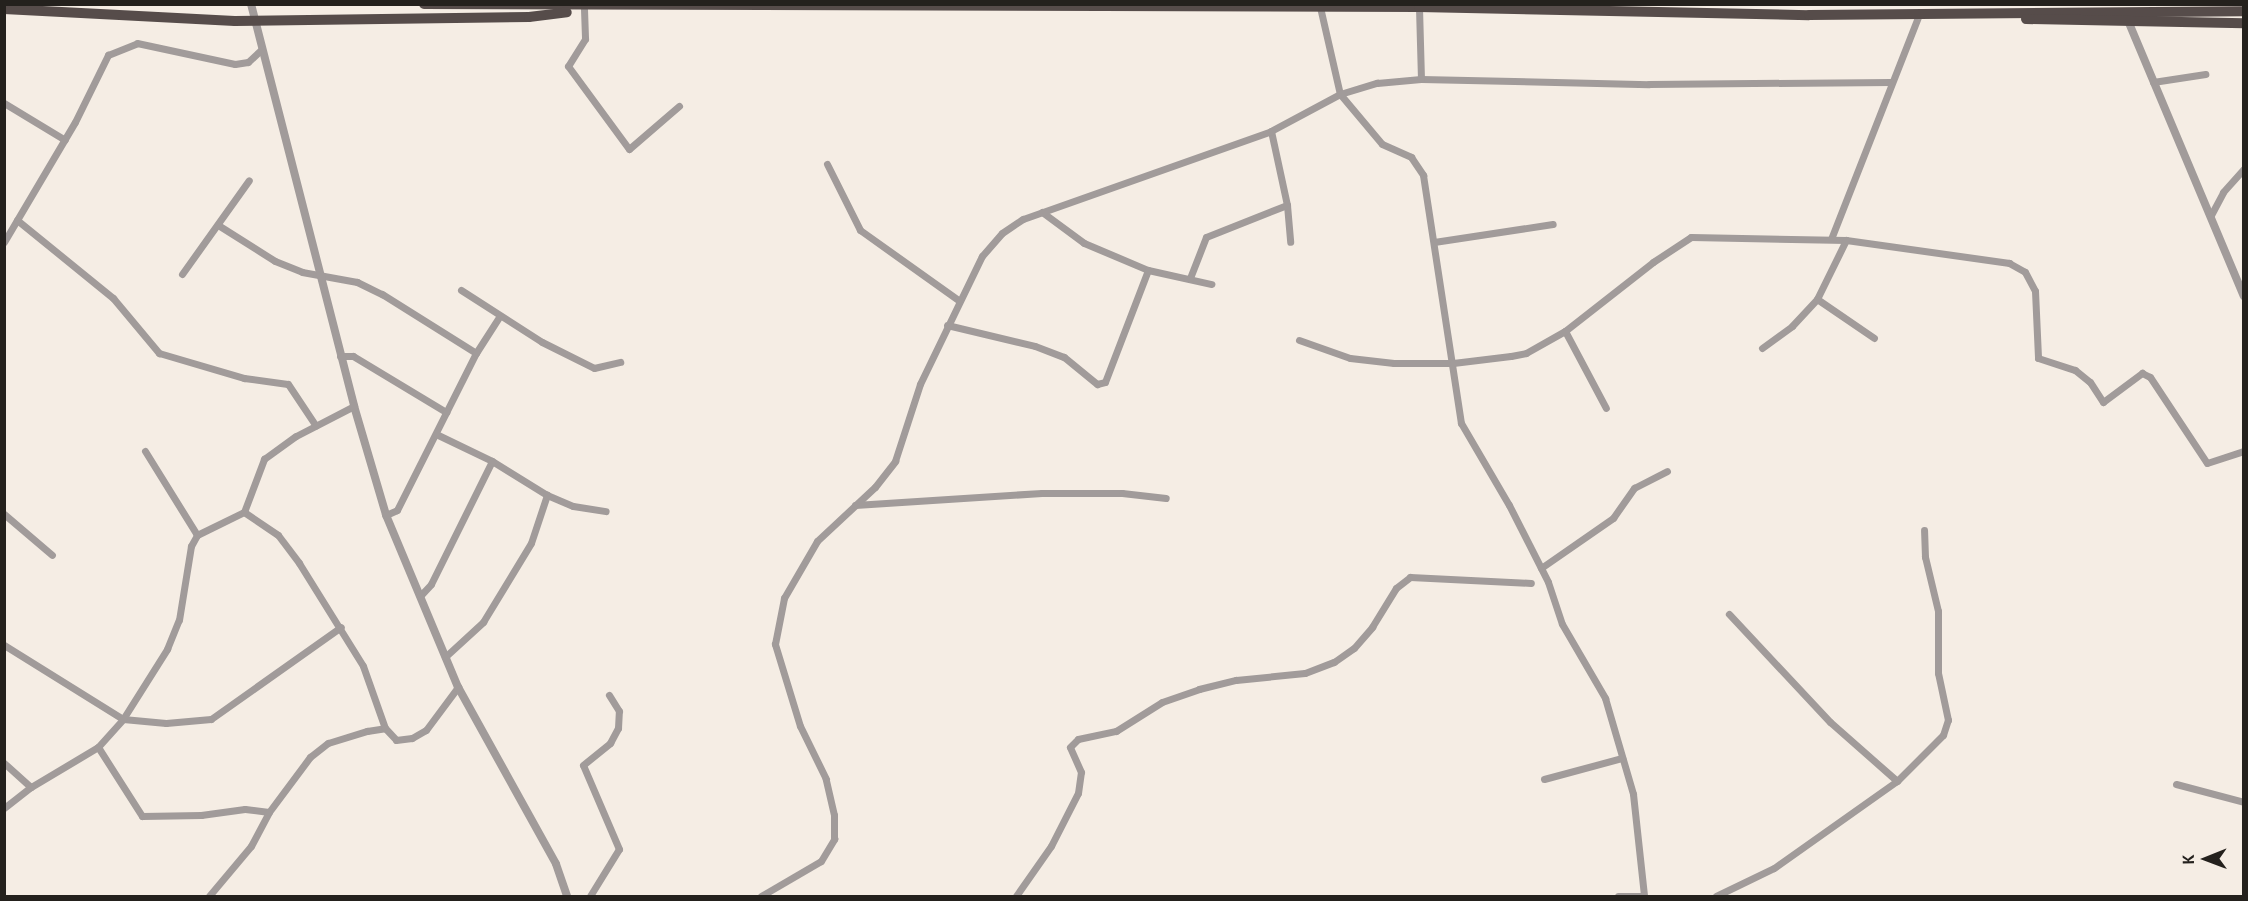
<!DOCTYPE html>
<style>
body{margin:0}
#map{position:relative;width:2248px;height:901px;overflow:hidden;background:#f5ede4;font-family:"PT Sans",sans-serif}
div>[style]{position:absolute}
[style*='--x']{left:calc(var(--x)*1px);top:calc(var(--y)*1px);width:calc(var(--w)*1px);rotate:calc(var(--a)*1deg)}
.minor>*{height:7px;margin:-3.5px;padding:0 3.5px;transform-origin:3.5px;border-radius:3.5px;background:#a19b9a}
.tertiary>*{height:8px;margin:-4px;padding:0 4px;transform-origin:4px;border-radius:4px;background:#a19b9a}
.trunk>*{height:10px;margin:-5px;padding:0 5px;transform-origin:5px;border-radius:5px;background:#564c4a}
span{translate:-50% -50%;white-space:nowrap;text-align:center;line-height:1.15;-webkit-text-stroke:5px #f5ede4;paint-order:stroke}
.frame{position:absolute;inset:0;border:6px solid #24211d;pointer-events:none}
.north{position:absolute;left:2176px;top:829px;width:60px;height:60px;-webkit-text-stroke:4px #f5ede4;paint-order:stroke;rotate:269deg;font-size:16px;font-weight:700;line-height:24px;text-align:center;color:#24211d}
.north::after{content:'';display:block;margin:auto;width:21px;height:27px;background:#24211d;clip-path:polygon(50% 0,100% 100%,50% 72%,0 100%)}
</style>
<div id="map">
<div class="minor">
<div style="--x:1320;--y:7;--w:89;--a:77.1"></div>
<div style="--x:1340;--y:94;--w:65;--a:50"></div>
<div style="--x:1382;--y:144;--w:32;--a:24"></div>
<div style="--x:1411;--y:157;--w:22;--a:56"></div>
<div style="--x:1423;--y:175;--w:251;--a:81.3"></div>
<div style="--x:1461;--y:423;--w:95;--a:59.7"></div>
<div style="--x:1509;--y:505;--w:86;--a:63.1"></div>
<div style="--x:1548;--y:582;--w:44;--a:71.6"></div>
<div style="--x:1562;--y:624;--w:86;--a:59.8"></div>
<div style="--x:1605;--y:698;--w:100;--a:73.7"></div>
<div style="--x:1633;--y:794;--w:103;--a:83.8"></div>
<div style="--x:584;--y:9;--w:30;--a:88"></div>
<div style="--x:585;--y:39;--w:32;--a:122"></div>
<div style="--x:568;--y:66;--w:103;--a:53.7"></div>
<div style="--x:629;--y:149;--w:66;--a:-40.7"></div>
<div style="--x:1421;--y:79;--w:228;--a:1.3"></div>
<div style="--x:1649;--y:84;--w:242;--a:-0.5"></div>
<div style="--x:2153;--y:82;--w:53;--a:-8.7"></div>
<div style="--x:4;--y:103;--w:71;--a:31.2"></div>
<div style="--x:1271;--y:131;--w:76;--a:77.8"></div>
<div style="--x:1287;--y:205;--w:37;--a:85"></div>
<div style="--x:827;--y:164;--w:74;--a:63.4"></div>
<div style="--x:860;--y:230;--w:120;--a:35.5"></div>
<div style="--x:1042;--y:212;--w:52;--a:36.4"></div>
<div style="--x:1084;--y:243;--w:69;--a:22.9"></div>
<div style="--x:1148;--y:270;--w:65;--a:12.5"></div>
<div style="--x:2211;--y:215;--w:26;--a:-62"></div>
<div style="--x:2223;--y:192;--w:31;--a:-48"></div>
<div style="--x:17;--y:220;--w:124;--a:39.1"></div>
<div style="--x:113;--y:298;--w:72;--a:50.1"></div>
<div style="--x:159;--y:353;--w:89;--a:16.4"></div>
<div style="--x:244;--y:378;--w:44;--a:7.8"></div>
<div style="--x:288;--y:384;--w:50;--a:56.3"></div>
<div style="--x:218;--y:225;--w:67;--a:32.3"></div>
<div style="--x:275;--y:261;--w:29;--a:22"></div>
<div style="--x:302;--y:272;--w:56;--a:10.3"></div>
<div style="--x:357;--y:282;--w:28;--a:26"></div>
<div style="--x:382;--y:294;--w:111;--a:32.1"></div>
<div style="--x:1831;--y:239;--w:242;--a:-68.6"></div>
<div style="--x:4;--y:242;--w:139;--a:-59.4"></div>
<div style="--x:75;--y:122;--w:75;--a:-63.8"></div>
<div style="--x:108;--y:55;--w:31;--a:-22"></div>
<div style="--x:137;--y:43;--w:100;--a:12.1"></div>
<div style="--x:235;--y:64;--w:13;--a:-9"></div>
<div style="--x:248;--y:62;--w:19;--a:-43"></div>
<div style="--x:1434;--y:242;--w:120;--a:-8.6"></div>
<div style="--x:182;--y:274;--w:115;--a:-54.5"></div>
<div style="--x:1190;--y:278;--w:44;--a:-68.7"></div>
<div style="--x:1206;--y:237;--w:87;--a:-21.6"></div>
<div style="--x:461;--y:290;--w:96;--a:32.7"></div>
<div style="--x:542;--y:342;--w:58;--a:26.6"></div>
<div style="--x:594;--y:368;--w:27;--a:-13"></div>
<div style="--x:1817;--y:299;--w:69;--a:34.4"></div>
<div style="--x:947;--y:325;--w:90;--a:13.4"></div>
<div style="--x:1035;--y:346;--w:31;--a:21"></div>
<div style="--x:1064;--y:357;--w:43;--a:39.3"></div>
<div style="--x:1097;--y:384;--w:8;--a:-14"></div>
<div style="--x:1105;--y:382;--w:120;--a:-69"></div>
<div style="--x:1565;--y:331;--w:87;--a:62"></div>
<div style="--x:1299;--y:340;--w:54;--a:19.4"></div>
<div style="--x:1350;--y:358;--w:44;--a:6.5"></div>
<div style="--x:1394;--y:363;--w:59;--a:0"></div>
<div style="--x:1453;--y:363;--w:58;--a:-6.9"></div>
<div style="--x:1511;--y:356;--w:15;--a:-11"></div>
<div style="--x:1526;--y:353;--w:45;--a:-29.4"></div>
<div style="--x:1565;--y:331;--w:112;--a:-38.1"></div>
<div style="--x:1653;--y:262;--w:45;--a:-33.3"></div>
<div style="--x:1691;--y:237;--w:155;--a:1.1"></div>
<div style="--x:1846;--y:240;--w:165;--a:8"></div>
<div style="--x:2009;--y:263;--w:18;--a:29"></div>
<div style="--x:2025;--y:272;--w:21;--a:62"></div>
<div style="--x:2035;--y:291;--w:67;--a:87.4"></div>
<div style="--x:2038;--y:358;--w:39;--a:18"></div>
<div style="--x:2075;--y:370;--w:19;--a:39"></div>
<div style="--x:2090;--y:382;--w:24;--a:57"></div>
<div style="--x:2103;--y:402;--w:49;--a:-36.6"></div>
<div style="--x:2142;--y:373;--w:9;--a:27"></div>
<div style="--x:2150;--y:377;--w:103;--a:56.5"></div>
<div style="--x:2207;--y:463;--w:39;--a:-18"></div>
<div style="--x:1762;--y:348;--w:37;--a:-36"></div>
<div style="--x:1792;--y:326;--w:37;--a:-47"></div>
<div style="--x:1817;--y:299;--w:66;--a:-63.8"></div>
<div style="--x:340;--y:356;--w:13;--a:0"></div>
<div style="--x:353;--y:356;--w:109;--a:31.1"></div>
<div style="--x:436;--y:434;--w:62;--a:25.7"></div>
<div style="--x:492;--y:461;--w:65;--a:31.7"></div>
<div style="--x:547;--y:495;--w:28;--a:23"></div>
<div style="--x:573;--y:506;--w:33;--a:9"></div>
<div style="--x:145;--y:451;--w:99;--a:58.2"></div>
<div style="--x:855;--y:505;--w:187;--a:-3.7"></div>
<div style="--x:1042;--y:493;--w:80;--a:0"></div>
<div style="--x:1122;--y:493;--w:44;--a:6.5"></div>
<div style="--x:244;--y:512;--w:41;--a:34.1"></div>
<div style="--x:278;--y:535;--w:35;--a:53"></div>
<div style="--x:299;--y:563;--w:121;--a:58.1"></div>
<div style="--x:363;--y:666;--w:66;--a:70.5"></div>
<div style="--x:4;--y:514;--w:63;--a:40.5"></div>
<div style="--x:386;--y:515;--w:12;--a:-24"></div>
<div style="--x:397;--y:510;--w:176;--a:-63.3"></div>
<div style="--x:476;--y:353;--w:43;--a:-57.4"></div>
<div style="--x:1541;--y:568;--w:88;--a:-34.8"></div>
<div style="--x:1613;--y:518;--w:37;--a:-55"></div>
<div style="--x:1634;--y:488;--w:37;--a:-27"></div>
<div style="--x:420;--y:596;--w:16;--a:-47"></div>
<div style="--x:431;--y:584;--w:137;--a:-63.6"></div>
<div style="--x:4;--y:645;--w:140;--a:31.9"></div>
<div style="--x:123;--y:719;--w:43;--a:5.3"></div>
<div style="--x:166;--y:723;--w:45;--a:-5.1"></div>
<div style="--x:211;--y:719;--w:159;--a:-35.3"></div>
<div style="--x:445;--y:657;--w:52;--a:-42.6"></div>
<div style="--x:483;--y:622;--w:92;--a:-58.7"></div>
<div style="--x:531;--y:543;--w:51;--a:-71.6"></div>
<div style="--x:98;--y:747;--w:82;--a:57.5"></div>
<div style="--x:142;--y:816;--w:59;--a:-1"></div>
<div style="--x:201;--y:815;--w:44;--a:-7.8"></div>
<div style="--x:245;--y:809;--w:24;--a:7"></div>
<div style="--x:4;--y:763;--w:36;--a:42"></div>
<div style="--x:1544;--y:779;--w:81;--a:-15.1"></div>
<div style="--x:1897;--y:781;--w:65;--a:-45"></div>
<div style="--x:1943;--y:735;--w:16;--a:-72"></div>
<div style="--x:1948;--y:720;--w:48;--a:-102"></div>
<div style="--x:1938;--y:673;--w:62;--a:-90"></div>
<div style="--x:1938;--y:611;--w:56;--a:-103.5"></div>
<div style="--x:1925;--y:557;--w:27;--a:-92"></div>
<div style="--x:2176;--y:784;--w:70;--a:14.8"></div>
<div style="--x:4;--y:808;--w:34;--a:-38"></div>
<div style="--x:31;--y:787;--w:78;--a:-30.8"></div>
<div style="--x:98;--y:747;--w:38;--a:-48"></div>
<div style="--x:123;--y:719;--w:83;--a:-57.8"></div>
<div style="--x:167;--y:649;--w:31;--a:-68"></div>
<div style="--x:179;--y:620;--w:75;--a:-80.8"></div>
<div style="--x:191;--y:546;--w:13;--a:-61"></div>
<div style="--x:197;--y:535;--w:52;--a:-26.1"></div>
<div style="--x:244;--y:512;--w:57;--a:-69.3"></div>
<div style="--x:264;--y:459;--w:39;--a:-36"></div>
<div style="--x:296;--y:436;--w:65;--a:-27.3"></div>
<div style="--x:209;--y:896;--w:65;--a:-50"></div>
<div style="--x:251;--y:846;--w:38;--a:-62"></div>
<div style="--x:269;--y:812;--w:69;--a:-53.3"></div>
<div style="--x:310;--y:757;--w:23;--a:-38"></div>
<div style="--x:328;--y:743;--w:41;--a:-17.1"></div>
<div style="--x:367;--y:731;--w:18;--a:-9"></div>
<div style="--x:385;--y:728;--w:16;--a:47"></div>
<div style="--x:396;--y:740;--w:16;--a:-7"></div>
<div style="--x:412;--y:738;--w:16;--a:-30"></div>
<div style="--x:426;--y:730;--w:54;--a:-53.3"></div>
<div style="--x:590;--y:896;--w:55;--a:-58.3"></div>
<div style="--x:619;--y:849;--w:91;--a:-113.2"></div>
<div style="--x:583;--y:765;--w:35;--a:-39"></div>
<div style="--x:610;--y:743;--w:17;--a:-62"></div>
<div style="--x:618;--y:728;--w:17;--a:-87"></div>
<div style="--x:619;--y:711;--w:19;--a:-122"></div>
<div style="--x:761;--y:896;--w:69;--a:-30.3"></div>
<div style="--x:821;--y:861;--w:26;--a:-59"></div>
<div style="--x:834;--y:839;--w:24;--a:-90"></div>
<div style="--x:834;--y:815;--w:37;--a:-103"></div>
<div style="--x:826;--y:779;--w:59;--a:-116.1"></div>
<div style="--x:800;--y:726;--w:86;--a:-107"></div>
<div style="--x:775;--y:644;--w:47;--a:-78.9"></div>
<div style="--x:784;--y:598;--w:66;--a:-59.9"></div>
<div style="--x:817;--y:541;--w:79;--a:-43"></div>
<div style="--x:875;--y:487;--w:33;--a:-52"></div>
<div style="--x:895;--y:461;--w:81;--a:-72"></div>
<div style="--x:920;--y:384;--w:142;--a:-64.2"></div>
<div style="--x:982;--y:256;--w:30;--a:-49"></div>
<div style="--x:1002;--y:233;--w:25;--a:-34"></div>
<div style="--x:1023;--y:219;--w:263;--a:-19.5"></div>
<div style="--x:1271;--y:131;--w:78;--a:-28.2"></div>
<div style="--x:1340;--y:94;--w:39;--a:-17"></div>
<div style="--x:1377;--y:83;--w:44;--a:-5.2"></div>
<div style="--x:1421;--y:79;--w:72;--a:-91.6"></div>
<div style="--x:1016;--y:896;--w:61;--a:-55"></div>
<div style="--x:1051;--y:846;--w:59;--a:-63"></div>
<div style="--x:1078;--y:793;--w:21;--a:-82"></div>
<div style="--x:1081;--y:772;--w:27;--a:-114"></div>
<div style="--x:1070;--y:747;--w:11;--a:-45"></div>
<div style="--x:1078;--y:739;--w:39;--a:-12"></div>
<div style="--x:1116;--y:731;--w:54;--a:-32.2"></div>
<div style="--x:1162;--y:702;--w:39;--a:-19"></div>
<div style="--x:1199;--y:689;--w:38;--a:-14"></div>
<div style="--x:1236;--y:680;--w:69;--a:-5.8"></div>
<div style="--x:1305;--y:673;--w:31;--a:-21"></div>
<div style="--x:1334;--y:662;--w:24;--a:-35"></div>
<div style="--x:1354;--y:648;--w:28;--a:-49"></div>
<div style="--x:1372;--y:627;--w:46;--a:-58.4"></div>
<div style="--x:1396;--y:588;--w:18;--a:-38"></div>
<div style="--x:1410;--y:577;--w:121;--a:2.8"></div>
<div style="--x:1618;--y:896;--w:23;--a:0"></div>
<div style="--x:1716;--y:896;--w:64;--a:-25.8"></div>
<div style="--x:1774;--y:868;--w:151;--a:-35.3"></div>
<div style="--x:1897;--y:781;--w:89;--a:-138.6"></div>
<div style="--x:1830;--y:722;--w:148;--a:-133.1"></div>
</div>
<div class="tertiary">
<div style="--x:251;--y:4;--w:415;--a:75.6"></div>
<div style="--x:354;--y:406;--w:114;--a:73.6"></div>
<div style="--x:386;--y:515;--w:186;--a:67.3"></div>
<div style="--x:458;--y:687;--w:202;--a:61"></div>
<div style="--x:556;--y:864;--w:34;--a:71"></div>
<div style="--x:2129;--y:23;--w:296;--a:67.2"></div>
</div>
<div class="trunk">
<div style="--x:424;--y:4;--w:995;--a:0.17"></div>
<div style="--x:1419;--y:7;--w:390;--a:1.2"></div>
<div style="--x:1809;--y:15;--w:435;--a:-0.5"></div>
<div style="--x:4;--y:9;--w:231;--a:3"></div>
<div style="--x:235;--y:21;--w:294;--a:-0.8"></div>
<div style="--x:529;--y:17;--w:38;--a:-7"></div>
<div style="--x:2026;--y:19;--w:218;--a:1.1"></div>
</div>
<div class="frame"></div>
<div class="north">K</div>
</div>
